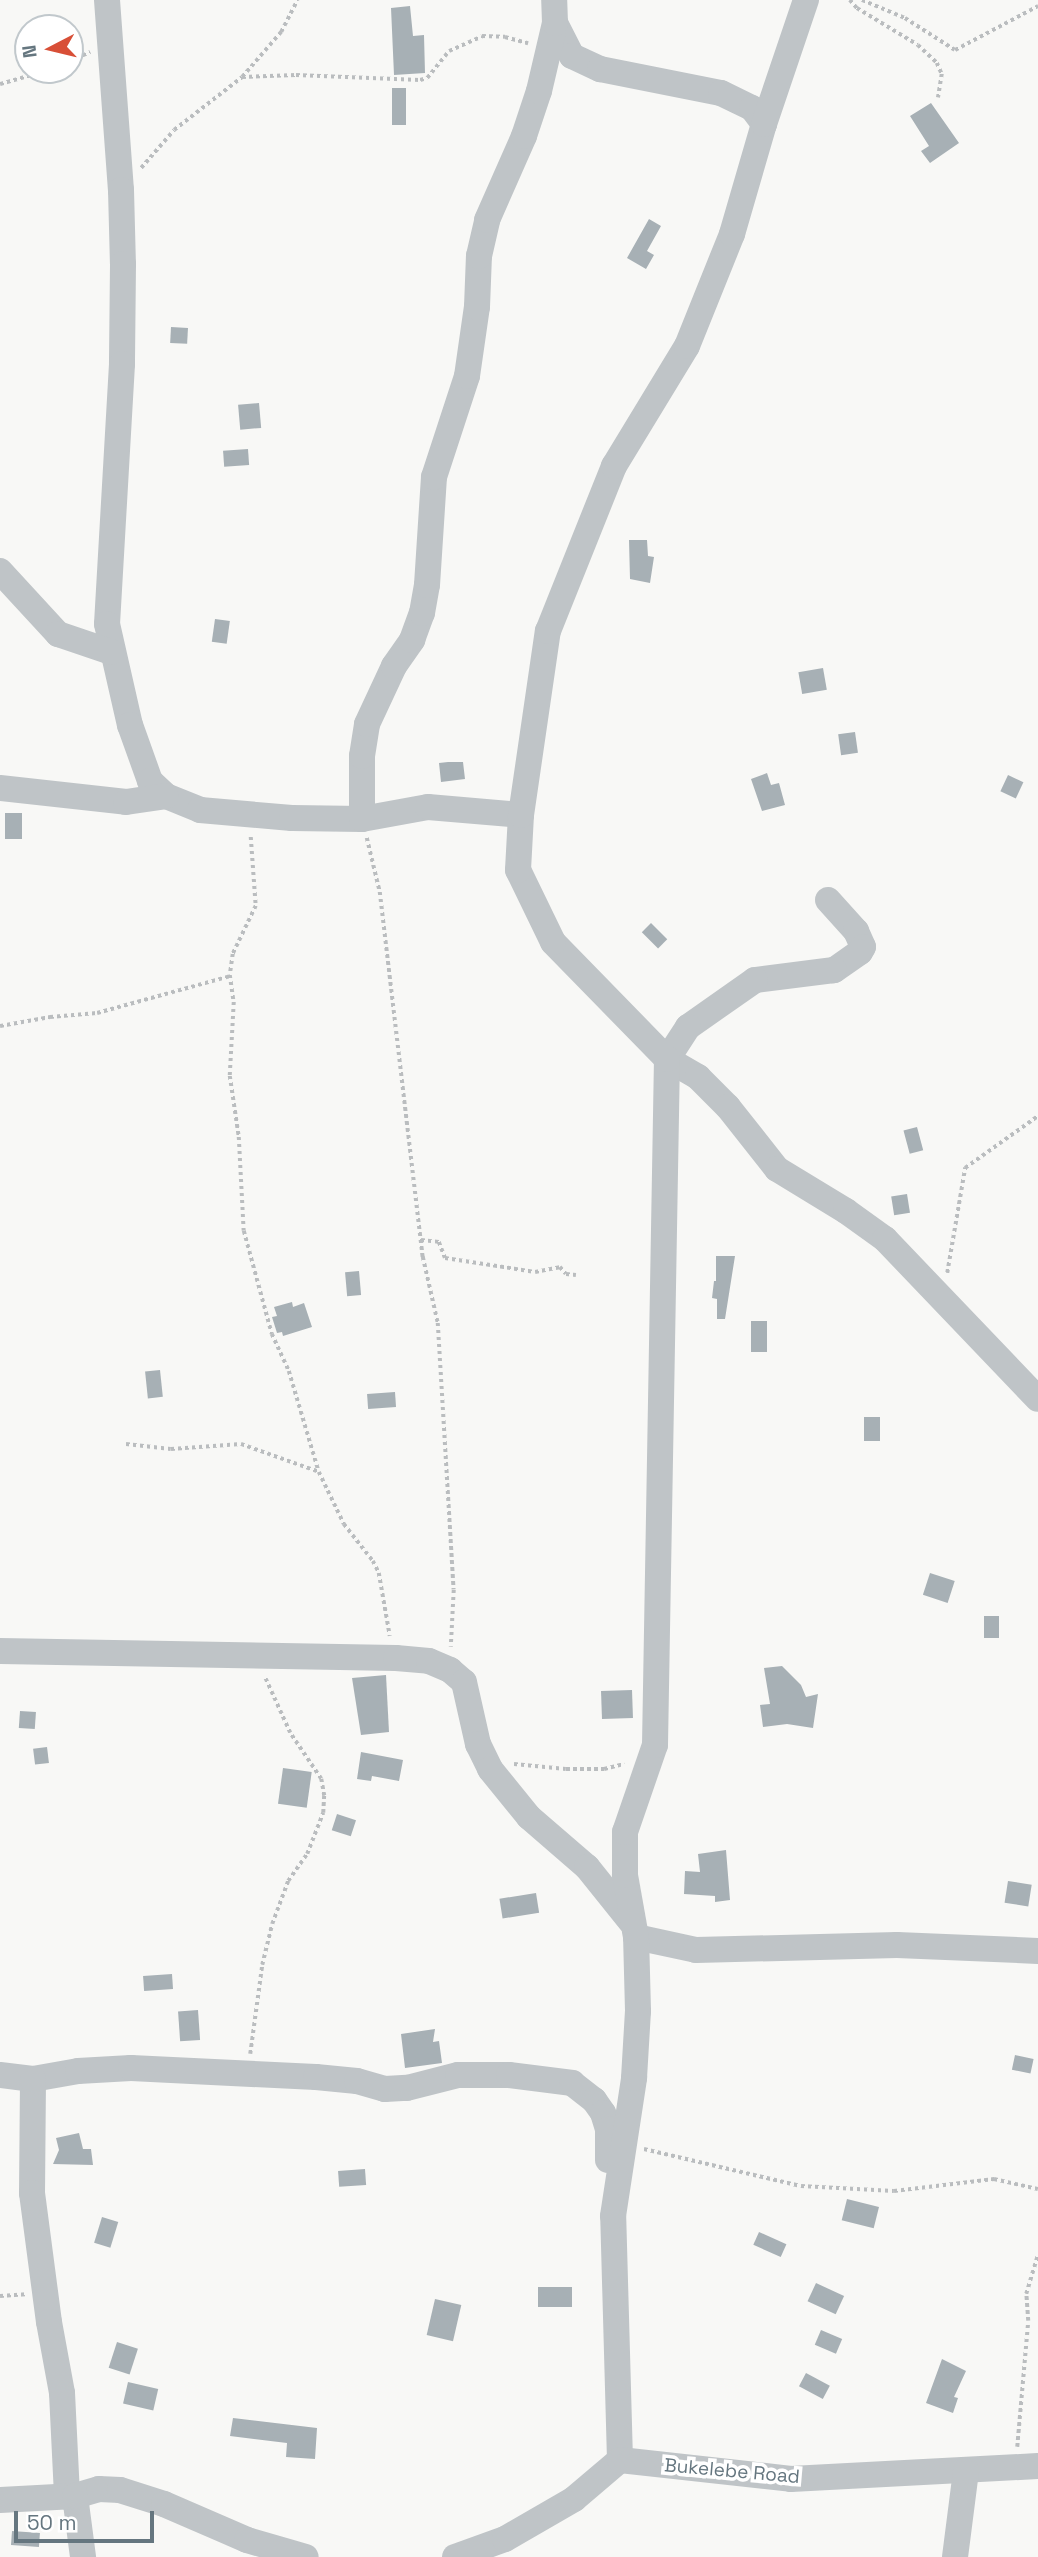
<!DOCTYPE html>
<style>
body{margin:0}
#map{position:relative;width:1038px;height:2557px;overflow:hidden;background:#f8f8f6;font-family:"Space Grotesk",sans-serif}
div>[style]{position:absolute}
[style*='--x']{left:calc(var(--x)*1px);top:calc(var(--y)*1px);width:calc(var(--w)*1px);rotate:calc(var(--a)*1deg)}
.building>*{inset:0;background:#a7b0b5;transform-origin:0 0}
.path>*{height:3.5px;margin-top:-1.75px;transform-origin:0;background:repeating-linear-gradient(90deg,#babdbf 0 3.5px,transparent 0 7px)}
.minor>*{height:26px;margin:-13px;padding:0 13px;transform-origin:13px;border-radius:13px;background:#bfc4c7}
span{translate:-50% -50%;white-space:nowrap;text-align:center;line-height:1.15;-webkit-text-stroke:7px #fff;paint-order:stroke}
.street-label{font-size:19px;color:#65767f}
.north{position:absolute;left:14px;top:14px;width:70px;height:70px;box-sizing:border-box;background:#fff;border:2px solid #c1c8cc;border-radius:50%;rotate:263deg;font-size:19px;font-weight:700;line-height:28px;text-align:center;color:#65767f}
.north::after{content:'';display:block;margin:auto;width:24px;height:32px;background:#d84f37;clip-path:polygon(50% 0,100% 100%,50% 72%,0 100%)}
.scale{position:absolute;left:14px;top:2511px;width:140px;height:32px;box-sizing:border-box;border:4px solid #65767f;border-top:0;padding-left:9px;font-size:21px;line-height:24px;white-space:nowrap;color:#65767f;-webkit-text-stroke:5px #fff;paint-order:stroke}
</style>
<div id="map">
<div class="building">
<div style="clip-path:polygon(410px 6px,413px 36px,424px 35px,425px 73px,394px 75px,391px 8px)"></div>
<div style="left:392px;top:88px;width:14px;height:37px"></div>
<div style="clip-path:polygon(931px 103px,959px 143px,930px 163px,921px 151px,929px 146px,910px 116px)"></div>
<div style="clip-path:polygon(649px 219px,661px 226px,647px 251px,654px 255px,646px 269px,627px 258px)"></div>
<div style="left:171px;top:327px;width:17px;height:16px;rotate:3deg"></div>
<div style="left:259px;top:403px;width:25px;height:21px;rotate:85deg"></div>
<div style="left:248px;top:449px;width:16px;height:25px;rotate:86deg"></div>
<div style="clip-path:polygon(629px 540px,647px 540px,648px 556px,654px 557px,650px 583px,630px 579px)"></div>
<div style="left:215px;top:619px;width:15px;height:23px;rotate:8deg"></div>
<div style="left:823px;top:668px;width:22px;height:25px;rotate:80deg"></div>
<div style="left:855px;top:732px;width:21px;height:17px;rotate:82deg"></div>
<div style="clip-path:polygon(446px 762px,463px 762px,465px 779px,441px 782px,439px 763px,448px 762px)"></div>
<div style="clip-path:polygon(767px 773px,771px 785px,779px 783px,785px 805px,762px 811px,751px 779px)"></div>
<div style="left:1008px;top:775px;width:17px;height:18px;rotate:25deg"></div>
<div style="left:5px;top:813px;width:17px;height:26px"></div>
<div style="left:651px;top:923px;width:23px;height:13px;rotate:45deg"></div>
<div style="left:917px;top:1127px;width:24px;height:14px;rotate:75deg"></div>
<div style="left:907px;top:1194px;width:19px;height:16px;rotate:81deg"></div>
<div style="clip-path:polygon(716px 1256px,735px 1256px,725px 1319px,717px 1319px,717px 1299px,712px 1298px,714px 1281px,716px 1281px)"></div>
<div style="left:359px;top:1271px;width:24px;height:14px;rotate:85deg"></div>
<div style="clip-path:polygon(292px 1302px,293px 1307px,304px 1303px,312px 1327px,283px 1336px,282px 1332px,277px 1333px,272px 1317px,277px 1316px,274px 1307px)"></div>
<div style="left:751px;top:1321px;width:16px;height:31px"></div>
<div style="left:160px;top:1370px;width:27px;height:15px;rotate:84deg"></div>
<div style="left:395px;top:1392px;width:15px;height:28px;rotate:86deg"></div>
<div style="left:864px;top:1417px;width:16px;height:24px"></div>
<div style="left:930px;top:1573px;width:26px;height:23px;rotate:18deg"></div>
<div style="left:984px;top:1616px;width:15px;height:22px"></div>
<div style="clip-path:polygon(782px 1666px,801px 1685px,806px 1697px,818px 1694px,813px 1728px,787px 1724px,763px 1727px,760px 1705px,770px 1704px,764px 1668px)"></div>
<div style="clip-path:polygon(386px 1675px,389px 1732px,361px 1735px,352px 1678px)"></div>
<div style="left:632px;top:1690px;width:28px;height:31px;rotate:88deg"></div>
<div style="left:20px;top:1711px;width:16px;height:17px;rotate:4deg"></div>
<div style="left:47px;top:1747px;width:16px;height:14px;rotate:83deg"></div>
<div style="clip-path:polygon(361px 1752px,403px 1760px,399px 1781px,372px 1776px,371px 1781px,357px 1779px)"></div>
<div style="left:283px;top:1768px;width:29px;height:36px;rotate:8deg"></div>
<div style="left:337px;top:1814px;width:20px;height:17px;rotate:18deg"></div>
<div style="clip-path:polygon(726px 1850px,730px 1900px,715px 1902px,715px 1896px,684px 1894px,685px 1871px,700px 1872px,698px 1854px)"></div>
<div style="left:1008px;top:1881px;width:24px;height:22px;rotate:9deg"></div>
<div style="left:536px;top:1893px;width:20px;height:37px;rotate:81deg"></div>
<div style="left:172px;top:1974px;width:15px;height:29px;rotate:86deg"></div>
<div style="left:198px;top:2010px;width:30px;height:20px;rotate:86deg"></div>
<div style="clip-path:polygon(435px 2029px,433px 2042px,439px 2041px,442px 2063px,405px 2068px,401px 2034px)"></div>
<div style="left:1015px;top:2055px;width:19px;height:15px;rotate:12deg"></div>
<div style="clip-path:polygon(79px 2133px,83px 2149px,91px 2149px,93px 2165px,53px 2164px,59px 2150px,56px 2138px)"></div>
<div style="left:365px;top:2169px;width:16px;height:27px;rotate:86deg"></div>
<div style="left:847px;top:2199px;width:33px;height:22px;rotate:14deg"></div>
<div style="left:102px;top:2217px;width:17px;height:27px;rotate:17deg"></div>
<div style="left:759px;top:2232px;width:30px;height:14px;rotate:24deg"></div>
<div style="left:816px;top:2283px;width:31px;height:20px;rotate:25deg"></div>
<div style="left:572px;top:2287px;width:20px;height:34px;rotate:90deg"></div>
<div style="left:435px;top:2299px;width:27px;height:37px;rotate:13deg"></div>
<div style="left:821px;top:2330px;width:23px;height:16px;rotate:23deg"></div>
<div style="left:117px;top:2342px;width:22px;height:27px;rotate:18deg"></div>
<div style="clip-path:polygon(942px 2359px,966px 2371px,954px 2397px,958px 2398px,953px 2413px,926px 2403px)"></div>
<div style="left:806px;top:2373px;width:27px;height:15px;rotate:28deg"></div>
<div style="left:128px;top:2382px;width:31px;height:22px;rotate:13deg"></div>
<div style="clip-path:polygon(233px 2418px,317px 2428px,315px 2459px,286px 2457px,287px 2443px,230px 2436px)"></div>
<div style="left:12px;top:2531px;width:28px;height:14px;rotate:4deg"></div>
</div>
<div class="path">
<div style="--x:850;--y:0;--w:11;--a:49"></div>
<div style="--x:857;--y:8;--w:71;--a:31.2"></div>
<div style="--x:918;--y:45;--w:26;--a:43"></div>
<div style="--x:937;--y:63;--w:12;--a:66"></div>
<div style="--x:942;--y:74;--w:24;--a:99"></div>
<div style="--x:862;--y:0;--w:47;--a:22.7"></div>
<div style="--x:905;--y:18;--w:59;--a:32.6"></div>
<div style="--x:955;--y:50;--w:94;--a:-27.9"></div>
<div style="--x:70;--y:61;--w:22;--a:-24"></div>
<div style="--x:242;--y:77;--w:54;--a:-2.1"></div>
<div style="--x:296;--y:75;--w:124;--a:2.3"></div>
<div style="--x:420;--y:80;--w:7;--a:-16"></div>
<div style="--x:427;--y:78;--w:35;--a:-51"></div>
<div style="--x:449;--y:51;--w:36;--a:-24"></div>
<div style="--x:482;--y:36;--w:23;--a:2"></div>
<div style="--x:505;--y:37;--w:24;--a:15"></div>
<div style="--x:0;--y:84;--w:51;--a:-15.9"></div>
<div style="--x:141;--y:168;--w:50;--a:-49"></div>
<div style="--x:174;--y:130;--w:86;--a:-37.9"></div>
<div style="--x:242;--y:77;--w:60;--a:-49.1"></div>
<div style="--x:281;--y:32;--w:36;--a:-63"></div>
<div style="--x:251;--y:837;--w:69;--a:85.9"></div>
<div style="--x:256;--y:906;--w:53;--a:115.6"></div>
<div style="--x:233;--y:954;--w:21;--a:98"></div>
<div style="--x:230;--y:975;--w:27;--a:82"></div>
<div style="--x:234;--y:1002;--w:74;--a:93.1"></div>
<div style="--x:230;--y:1076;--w:62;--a:81.6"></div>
<div style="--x:239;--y:1137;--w:94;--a:87"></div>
<div style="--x:244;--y:1231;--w:107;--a:74.8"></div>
<div style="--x:272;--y:1334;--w:41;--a:65.3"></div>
<div style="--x:289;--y:1371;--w:105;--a:73.5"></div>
<div style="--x:319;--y:1472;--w:58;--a:64.3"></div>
<div style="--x:344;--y:1524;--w:47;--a:51.9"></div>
<div style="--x:373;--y:1561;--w:13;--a:63"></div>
<div style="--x:379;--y:1573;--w:64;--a:80.1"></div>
<div style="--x:367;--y:838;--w:56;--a:76.5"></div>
<div style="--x:380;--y:892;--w:368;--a:83.3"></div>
<div style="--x:423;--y:1257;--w:68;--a:77.2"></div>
<div style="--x:438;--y:1323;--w:267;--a:86.6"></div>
<div style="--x:454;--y:1590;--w:57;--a:93"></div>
<div style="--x:0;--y:1026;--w:51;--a:-10.2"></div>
<div style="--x:50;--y:1017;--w:47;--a:-4.9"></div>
<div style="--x:97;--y:1013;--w:138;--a:-15.5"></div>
<div style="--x:421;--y:1240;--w:18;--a:6"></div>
<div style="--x:439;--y:1242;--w:17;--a:69"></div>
<div style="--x:445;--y:1258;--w:91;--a:8.8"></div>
<div style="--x:535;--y:1272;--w:25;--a:-11"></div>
<div style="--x:560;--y:1267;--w:9;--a:49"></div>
<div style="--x:566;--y:1274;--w:10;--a:6"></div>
<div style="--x:947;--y:1273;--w:107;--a:-80.3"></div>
<div style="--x:965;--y:1168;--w:90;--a:-35.5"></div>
<div style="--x:126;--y:1444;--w:45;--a:6.3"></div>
<div style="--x:171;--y:1449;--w:70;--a:-4.1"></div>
<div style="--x:241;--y:1444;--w:83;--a:19.7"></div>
<div style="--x:514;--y:1764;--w:52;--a:5.5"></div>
<div style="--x:566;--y:1769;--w:38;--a:0"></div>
<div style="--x:604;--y:1769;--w:21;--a:-14"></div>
<div style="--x:250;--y:2054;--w:90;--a:-82.3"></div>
<div style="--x:262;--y:1965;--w:42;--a:-76.3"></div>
<div style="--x:272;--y:1924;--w:46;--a:-69.6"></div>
<div style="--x:288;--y:1881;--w:33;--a:-55"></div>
<div style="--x:307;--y:1854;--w:44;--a:-68.7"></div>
<div style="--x:323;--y:1813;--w:17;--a:-87"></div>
<div style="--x:324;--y:1796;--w:17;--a:-100"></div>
<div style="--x:321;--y:1779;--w:55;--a:-124"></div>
<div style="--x:290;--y:1733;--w:60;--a:-114.4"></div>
<div style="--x:644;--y:2149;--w:161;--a:13.3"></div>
<div style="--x:801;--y:2186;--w:93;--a:3.1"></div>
<div style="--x:894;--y:2191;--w:101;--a:-6.8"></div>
<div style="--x:994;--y:2179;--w:45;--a:12.8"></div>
<div style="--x:0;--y:2296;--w:26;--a:-4"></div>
<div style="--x:1017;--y:2447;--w:126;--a:-85"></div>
<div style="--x:1028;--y:2321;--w:27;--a:-94"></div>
<div style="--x:1026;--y:2294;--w:42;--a:-73.3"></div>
</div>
<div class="minor">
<div style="--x:107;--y:0;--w:191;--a:85.8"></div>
<div style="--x:121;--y:190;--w:74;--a:88.5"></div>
<div style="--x:123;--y:264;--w:100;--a:90.6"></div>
<div style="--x:122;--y:364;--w:260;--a:93.3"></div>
<div style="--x:107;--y:624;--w:104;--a:77.2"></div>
<div style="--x:130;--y:725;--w:59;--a:70.3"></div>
<div style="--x:150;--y:781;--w:22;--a:43"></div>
<div style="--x:166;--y:796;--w:37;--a:22"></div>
<div style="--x:200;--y:810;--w:92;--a:5"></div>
<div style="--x:292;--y:818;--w:70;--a:0.8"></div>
<div style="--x:362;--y:819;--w:67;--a:-10.3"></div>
<div style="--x:428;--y:807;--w:93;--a:4.9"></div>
<div style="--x:555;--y:23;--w:37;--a:63"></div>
<div style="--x:572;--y:56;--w:31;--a:25"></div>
<div style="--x:600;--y:69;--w:123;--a:11.2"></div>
<div style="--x:721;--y:93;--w:34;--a:26"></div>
<div style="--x:752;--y:108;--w:20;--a:53"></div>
<div style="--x:0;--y:571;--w:86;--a:47.4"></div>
<div style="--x:58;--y:634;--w:56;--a:18.8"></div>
<div style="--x:0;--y:788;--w:127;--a:6.3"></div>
<div style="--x:126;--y:802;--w:40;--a:-8.5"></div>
<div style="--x:362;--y:819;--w:63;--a:-90"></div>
<div style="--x:362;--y:756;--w:32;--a:-81"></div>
<div style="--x:367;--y:724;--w:64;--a:-65"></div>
<div style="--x:394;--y:666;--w:32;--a:-55"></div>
<div style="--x:412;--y:640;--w:29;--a:-70"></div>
<div style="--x:422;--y:613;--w:28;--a:-80"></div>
<div style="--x:427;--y:585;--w:108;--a:-86.3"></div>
<div style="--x:434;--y:477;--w:106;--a:-71.9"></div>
<div style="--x:467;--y:376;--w:70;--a:-81.8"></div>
<div style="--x:477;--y:307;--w:51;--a:-87.8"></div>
<div style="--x:479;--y:256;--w:37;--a:-77"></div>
<div style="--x:487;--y:220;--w:92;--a:-66.2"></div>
<div style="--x:524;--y:136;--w:47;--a:-71.6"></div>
<div style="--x:539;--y:91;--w:70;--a:-76.8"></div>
<div style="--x:555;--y:23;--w:23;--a:-92"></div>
<div style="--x:828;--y:900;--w:42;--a:47.9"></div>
<div style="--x:856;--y:931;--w:17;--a:66"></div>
<div style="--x:863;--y:947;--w:6;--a:121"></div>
<div style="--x:860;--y:952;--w:32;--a:145"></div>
<div style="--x:834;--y:970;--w:80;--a:172.8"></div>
<div style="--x:755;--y:980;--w:82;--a:145"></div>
<div style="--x:688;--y:1027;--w:38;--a:123"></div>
<div style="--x:667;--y:1059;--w:36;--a:30"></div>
<div style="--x:698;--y:1077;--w:42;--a:45"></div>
<div style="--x:728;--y:1107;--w:79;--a:51.7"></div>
<div style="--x:777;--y:1169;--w:81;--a:31.3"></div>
<div style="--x:846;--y:1211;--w:48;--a:35.7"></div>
<div style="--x:885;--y:1239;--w:221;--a:46.3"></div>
<div style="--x:0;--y:1651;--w:396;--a:1"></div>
<div style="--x:396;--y:1658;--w:33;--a:5"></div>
<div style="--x:429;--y:1661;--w:23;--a:23"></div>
<div style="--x:450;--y:1670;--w:18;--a:41"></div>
<div style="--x:464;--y:1682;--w:64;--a:77.3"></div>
<div style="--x:478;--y:1744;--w:28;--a:64"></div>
<div style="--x:490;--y:1769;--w:62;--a:50.9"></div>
<div style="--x:529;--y:1817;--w:77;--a:40.8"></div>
<div style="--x:587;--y:1867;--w:70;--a:51.3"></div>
<div style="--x:636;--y:1937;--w:61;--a:12.2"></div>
<div style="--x:696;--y:1950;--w:201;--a:-1.4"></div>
<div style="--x:897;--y:1945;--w:141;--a:2.4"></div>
<div style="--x:0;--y:2075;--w:33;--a:7"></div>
<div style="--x:33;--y:2079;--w:46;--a:-10.1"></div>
<div style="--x:78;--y:2071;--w:53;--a:-3.2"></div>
<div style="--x:131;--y:2068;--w:185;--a:2.8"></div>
<div style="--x:316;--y:2077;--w:41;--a:5.6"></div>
<div style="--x:357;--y:2081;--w:29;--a:16"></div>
<div style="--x:385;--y:2089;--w:22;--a:-3"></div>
<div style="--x:407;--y:2088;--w:53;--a:-14.3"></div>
<div style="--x:458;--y:2075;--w:51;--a:0"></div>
<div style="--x:509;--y:2075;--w:64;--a:7.2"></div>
<div style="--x:572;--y:2083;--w:28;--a:38"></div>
<div style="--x:594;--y:2100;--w:16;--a:55"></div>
<div style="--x:603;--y:2113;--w:17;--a:73"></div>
<div style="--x:608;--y:2129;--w:31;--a:90"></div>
<div style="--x:33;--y:2079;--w:114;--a:90.5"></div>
<div style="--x:32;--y:2193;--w:130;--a:82.5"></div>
<div style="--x:49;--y:2322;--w:72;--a:79.6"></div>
<div style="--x:62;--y:2393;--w:104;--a:87.2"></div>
<div style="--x:620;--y:2460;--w:244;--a:-91.6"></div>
<div style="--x:613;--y:2216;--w:140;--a:-81.3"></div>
<div style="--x:634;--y:2078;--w:67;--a:-86.6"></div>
<div style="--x:638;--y:2011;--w:74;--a:-91.5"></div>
<div style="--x:636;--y:1937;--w:63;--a:-100.1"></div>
<div style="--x:625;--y:1875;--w:43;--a:-90"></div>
<div style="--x:625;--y:1832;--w:92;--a:-71"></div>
<div style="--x:655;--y:1745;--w:686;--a:-89"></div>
<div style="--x:667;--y:1059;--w:163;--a:-134.3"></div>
<div style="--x:553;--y:942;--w:80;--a:-115.9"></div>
<div style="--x:518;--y:870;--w:55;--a:-86.9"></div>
<div style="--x:521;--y:815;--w:186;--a:-81.7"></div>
<div style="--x:548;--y:631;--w:178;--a:-68.2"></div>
<div style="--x:614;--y:466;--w:140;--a:-58.7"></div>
<div style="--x:687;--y:346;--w:121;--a:-68.1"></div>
<div style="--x:732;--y:234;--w:115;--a:-73.8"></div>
<div style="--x:764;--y:124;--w:131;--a:-71.3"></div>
<div style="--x:75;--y:2496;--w:62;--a:82.5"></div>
<div style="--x:0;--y:2500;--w:75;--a:-3.1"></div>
<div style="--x:75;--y:2496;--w:25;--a:-16"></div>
<div style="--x:99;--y:2489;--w:21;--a:3"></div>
<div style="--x:120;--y:2490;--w:46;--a:17.7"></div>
<div style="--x:164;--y:2504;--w:90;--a:23.4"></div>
<div style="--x:247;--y:2540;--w:61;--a:16.1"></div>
<div style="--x:455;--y:2557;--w:53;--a:-19.8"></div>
<div style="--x:505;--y:2539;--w:80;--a:-30.1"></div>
<div style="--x:574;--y:2499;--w:60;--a:-40.3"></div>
<div style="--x:620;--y:2460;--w:172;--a:6.3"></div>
<div style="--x:791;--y:2479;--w:247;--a:-3"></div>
<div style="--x:955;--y:2557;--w:87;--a:-82.7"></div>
</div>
<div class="street-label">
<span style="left:732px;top:2471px;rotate:5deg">Bukelebe Road</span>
</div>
<div class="north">N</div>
<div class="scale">50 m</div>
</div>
